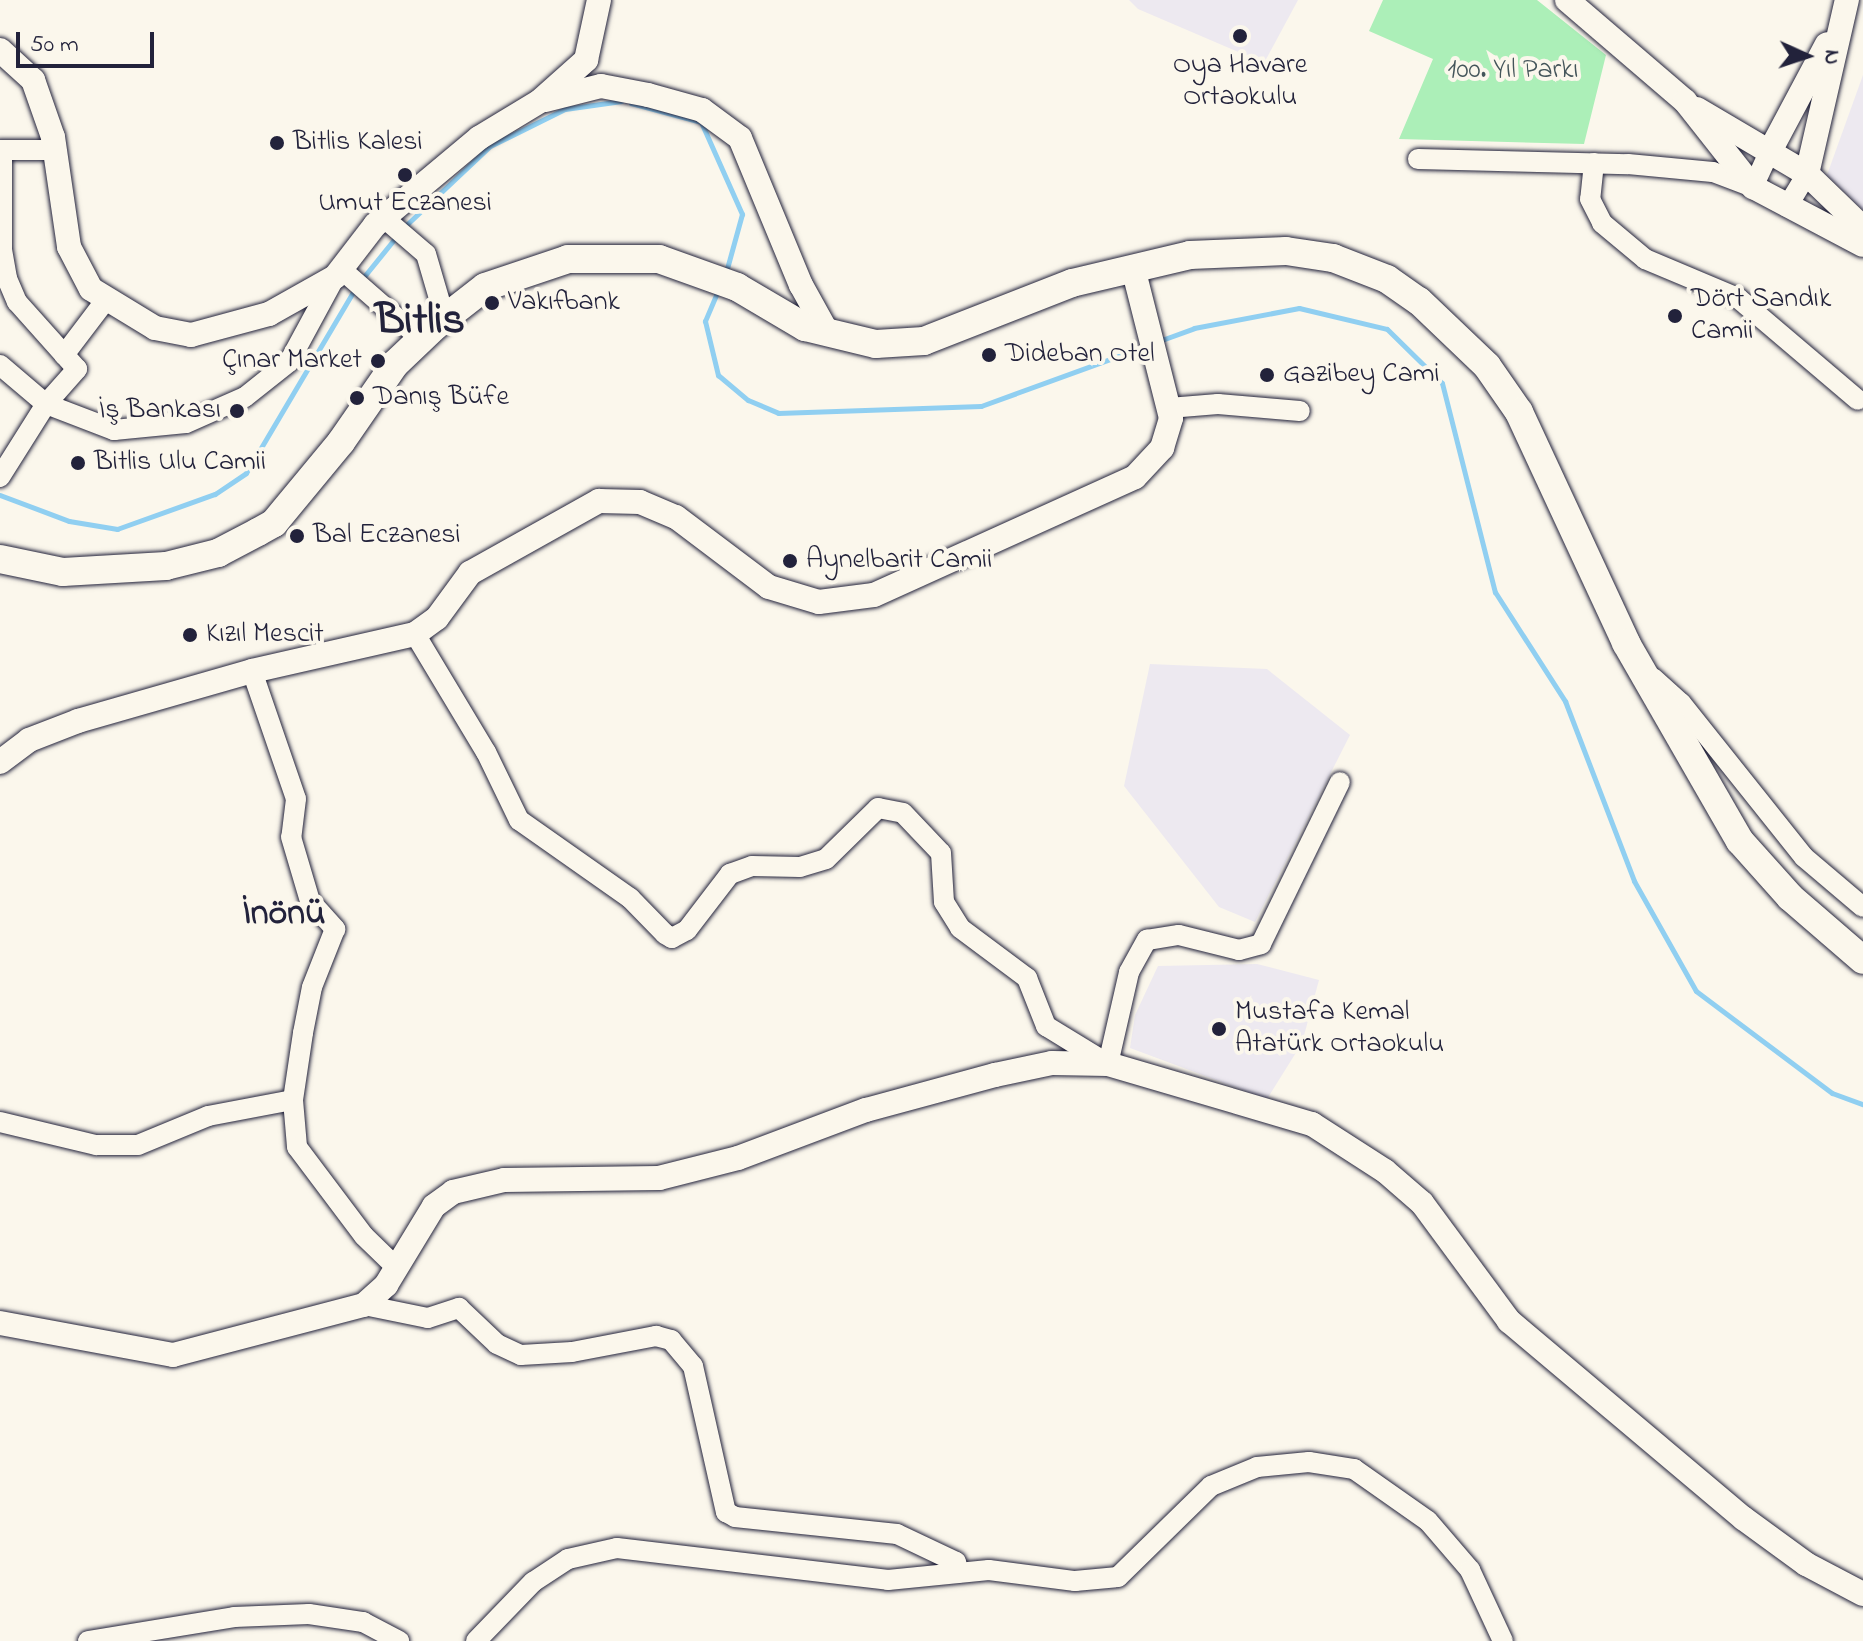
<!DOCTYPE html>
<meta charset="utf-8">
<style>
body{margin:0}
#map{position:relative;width:1863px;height:1641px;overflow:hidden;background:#fbf7ec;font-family:"Indie Flower",sans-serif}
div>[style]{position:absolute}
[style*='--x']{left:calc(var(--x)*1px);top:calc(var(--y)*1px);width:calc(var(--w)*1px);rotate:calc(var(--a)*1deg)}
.built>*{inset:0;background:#ede9f0}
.green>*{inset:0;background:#acefb8}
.stream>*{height:5px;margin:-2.5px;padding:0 2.5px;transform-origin:2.5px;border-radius:2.5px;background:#90cff1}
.roads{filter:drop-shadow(0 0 2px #22223b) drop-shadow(0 0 2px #22223b)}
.minor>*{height:20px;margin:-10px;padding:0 10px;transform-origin:10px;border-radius:10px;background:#fbf7ec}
.tertiary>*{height:24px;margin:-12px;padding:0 12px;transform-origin:12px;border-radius:12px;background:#fbf7ec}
.secondary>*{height:28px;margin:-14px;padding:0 14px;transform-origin:14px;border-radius:14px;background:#fbf7ec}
.dots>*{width:22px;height:22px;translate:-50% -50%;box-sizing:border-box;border:4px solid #fbf7ec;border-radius:50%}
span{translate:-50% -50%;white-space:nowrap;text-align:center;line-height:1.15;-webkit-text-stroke:8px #fbf7ec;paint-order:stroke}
.poi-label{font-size:28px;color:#22223b}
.left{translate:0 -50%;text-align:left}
.right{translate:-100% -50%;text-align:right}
.park-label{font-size:28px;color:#44555a}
.district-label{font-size:36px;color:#22223b;font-weight:700}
.town-label{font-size:44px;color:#22223b;font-weight:700}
.north{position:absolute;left:1767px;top:16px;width:80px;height:80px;-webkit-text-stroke:6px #fbf7ec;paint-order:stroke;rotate:93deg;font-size:22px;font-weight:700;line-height:32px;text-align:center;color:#22223b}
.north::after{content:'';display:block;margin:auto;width:28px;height:36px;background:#22223b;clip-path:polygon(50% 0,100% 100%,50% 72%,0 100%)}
.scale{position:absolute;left:16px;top:32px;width:138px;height:36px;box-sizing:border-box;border:4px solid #22223b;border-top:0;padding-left:10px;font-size:24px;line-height:28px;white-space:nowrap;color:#22223b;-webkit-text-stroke:6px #fbf7ec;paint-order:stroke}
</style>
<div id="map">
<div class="built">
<div style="clip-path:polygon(1129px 0,1298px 0,1264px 63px,1138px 9px)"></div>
<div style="clip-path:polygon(1863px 75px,1863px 210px,1827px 175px)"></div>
<div style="clip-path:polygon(1150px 664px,1267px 669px,1350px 735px,1255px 922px,1219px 907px,1124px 786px)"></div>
<div style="clip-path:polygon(1257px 964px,1319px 980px,1302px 1043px,1267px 1099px,1130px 1048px,1135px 1015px,1158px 966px)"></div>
</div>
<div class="green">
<div style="clip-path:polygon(1383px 0,1537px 0,1606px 55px,1584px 144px,1399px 139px,1433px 59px,1369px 31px)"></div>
</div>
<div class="stream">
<div style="--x:631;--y:103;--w:73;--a:15.2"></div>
<div style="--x:701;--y:122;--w:101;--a:66"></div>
<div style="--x:742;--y:214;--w:60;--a:105.4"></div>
<div style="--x:402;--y:229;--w:121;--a:-43.3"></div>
<div style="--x:490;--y:146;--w:84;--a:-26.3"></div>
<div style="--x:565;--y:109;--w:57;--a:-8.1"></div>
<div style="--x:362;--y:279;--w:54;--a:-51"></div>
<div style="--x:719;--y:288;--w:36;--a:113"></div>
<div style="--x:705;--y:321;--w:56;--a:76.5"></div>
<div style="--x:718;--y:375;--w:39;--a:40"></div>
<div style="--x:748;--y:400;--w:33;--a:23"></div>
<div style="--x:778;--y:413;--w:203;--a:-2"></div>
<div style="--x:981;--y:406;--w:176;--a:-20"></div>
<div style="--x:1159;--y:341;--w:37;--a:-20"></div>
<div style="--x:1194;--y:328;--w:107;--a:-10.8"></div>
<div style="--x:1299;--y:308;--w:90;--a:13.4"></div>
<div style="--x:1387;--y:329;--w:77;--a:44.5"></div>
<div style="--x:1442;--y:383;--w:216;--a:75.8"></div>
<div style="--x:1495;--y:592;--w:130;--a:57.3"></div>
<div style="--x:1565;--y:701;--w:193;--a:69"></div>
<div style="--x:1634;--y:881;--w:126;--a:60.6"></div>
<div style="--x:1696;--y:991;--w:170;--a:36.9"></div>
<div style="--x:1832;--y:1093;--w:33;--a:20"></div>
<div style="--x:0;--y:495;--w:74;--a:20.6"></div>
<div style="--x:69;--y:521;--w:49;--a:9.5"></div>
<div style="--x:117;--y:529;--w:104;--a:-19.7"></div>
<div style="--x:215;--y:494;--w:37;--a:-34"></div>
<div style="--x:246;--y:473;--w:216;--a:-59.4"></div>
</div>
<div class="roads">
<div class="minor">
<div style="--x:0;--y:150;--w:55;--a:0"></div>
<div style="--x:1418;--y:159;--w:210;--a:1.4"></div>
<div style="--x:1628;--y:164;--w:85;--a:5.4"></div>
<div style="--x:1713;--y:172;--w:43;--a:20.6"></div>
<div style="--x:1753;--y:187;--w:38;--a:-65"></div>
<div style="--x:1594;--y:163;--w:36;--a:96"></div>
<div style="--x:1590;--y:199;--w:27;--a:63"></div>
<div style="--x:1602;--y:223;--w:56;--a:39.9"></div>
<div style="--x:1645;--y:259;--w:101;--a:22.8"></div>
<div style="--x:1738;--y:298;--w:157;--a:40.4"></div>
<div style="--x:1787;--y:207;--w:39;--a:-59"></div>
<div style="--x:384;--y:218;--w:55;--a:40.6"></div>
<div style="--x:426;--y:254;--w:68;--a:73.7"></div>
<div style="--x:341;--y:269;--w:108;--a:41.2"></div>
<div style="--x:64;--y:355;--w:68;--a:-52.8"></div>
<div style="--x:0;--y:365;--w:60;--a:40.3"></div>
<div style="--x:46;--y:404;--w:73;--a:20.9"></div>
<div style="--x:114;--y:430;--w:72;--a:-5.6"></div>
<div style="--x:186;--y:423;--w:64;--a:-23.8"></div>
<div style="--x:245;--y:397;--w:56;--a:-38.5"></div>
<div style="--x:289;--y:362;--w:97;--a:-61.6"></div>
<div style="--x:1169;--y:408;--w:49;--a:-4.7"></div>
<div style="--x:1218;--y:404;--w:82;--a:4.9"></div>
<div style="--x:0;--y:477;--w:86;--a:-57.8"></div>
<div style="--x:46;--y:404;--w:47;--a:-48.5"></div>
<div style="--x:77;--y:369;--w:90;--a:-131.8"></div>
<div style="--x:17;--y:302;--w:26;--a:-113"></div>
<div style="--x:7;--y:278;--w:29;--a:-100"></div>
<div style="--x:2;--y:249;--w:99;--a:-90"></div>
<div style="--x:415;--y:634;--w:138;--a:59"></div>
<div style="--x:486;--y:752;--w:76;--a:64.1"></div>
<div style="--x:519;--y:820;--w:136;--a:35.1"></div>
<div style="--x:630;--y:898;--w:50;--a:45.8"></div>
<div style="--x:665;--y:934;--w:8;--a:30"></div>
<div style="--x:672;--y:938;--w:17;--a:-28"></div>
<div style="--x:687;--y:930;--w:71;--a:-52.5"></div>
<div style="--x:730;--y:874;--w:23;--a:-20"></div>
<div style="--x:752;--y:866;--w:48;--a:1.2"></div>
<div style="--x:800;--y:867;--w:27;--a:-17"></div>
<div style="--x:826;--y:859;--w:73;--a:-44.4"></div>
<div style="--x:878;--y:808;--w:25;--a:11"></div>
<div style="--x:903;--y:813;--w:55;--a:46.5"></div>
<div style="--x:941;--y:853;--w:49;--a:86.5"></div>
<div style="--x:944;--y:902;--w:31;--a:58"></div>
<div style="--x:960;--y:928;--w:84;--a:36.7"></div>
<div style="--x:1027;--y:978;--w:52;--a:68.4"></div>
<div style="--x:1046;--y:1026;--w:73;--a:31.5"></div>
<div style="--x:1108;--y:1064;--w:94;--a:-77.1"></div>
<div style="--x:1129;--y:972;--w:37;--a:-61"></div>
<div style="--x:1147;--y:940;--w:32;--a:-9"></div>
<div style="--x:1179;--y:935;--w:62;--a:14"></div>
<div style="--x:1239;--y:950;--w:23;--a:-15"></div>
<div style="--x:1261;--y:944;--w:180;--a:-64"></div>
<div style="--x:252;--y:671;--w:135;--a:71"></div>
<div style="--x:296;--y:799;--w:38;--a:97"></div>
<div style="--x:291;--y:837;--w:67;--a:73.5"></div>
<div style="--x:310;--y:901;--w:38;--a:48"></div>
<div style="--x:335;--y:929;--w:62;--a:111.6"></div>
<div style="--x:312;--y:987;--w:47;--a:101.1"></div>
<div style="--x:303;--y:1033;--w:68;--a:98.5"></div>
<div style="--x:293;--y:1100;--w:47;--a:85.1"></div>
<div style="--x:297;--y:1147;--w:111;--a:53"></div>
<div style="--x:364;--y:1236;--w:45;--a:44.1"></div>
<div style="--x:1653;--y:678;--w:38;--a:42"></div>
<div style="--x:1681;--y:703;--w:197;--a:51.4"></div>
<div style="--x:1804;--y:857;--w:77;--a:40.3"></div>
<div style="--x:0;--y:1122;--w:99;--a:13.5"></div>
<div style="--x:96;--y:1145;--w:42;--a:0"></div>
<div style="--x:138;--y:1145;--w:76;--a:-22.5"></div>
<div style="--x:208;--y:1116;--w:86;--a:-10.7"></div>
<div style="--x:364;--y:1305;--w:65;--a:11.5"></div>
<div style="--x:428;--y:1318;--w:33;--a:-18"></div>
<div style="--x:459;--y:1308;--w:52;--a:43.5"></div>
<div style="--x:497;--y:1344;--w:26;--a:25"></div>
<div style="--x:521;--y:1355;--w:51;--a:-3.4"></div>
<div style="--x:572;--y:1352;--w:86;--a:-10.8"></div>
<div style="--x:656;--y:1336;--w:16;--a:15"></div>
<div style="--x:671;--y:1340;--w:34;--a:50"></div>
<div style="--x:693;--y:1366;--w:150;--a:77.3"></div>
<div style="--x:726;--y:1512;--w:10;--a:29"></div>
<div style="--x:735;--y:1517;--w:163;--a:6"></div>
<div style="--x:897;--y:1534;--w:65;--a:25.4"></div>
<div style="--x:956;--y:1562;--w:11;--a:75"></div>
<div style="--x:88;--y:1641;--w:148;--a:-9.3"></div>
<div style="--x:234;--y:1617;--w:75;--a:-2.3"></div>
<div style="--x:309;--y:1614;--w:55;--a:8.4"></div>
<div style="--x:363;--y:1622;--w:41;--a:27.8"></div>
<div style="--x:476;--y:1641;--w:82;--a:-46"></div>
<div style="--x:533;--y:1582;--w:42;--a:-33.3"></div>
<div style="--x:568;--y:1559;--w:50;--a:-12.7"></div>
<div style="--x:617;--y:1548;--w:273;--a:6.7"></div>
<div style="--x:888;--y:1580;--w:101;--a:-5.7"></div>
<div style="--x:989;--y:1570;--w:87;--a:7.3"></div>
<div style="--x:1075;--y:1581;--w:43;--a:-5.3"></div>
<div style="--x:1118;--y:1577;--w:130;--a:-44.4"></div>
<div style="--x:1211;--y:1486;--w:50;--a:-22.4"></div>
<div style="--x:1257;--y:1467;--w:52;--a:-5.5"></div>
<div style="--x:1309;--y:1462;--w:46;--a:8.8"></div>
<div style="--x:1354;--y:1469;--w:90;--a:35.1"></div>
<div style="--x:1428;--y:1521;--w:65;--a:49.4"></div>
<div style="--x:1470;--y:1570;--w:78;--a:65.1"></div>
</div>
<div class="tertiary">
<div style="--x:1567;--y:0;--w:155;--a:40.6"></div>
<div style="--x:1685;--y:101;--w:110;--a:51.7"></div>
<div style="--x:1753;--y:187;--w:124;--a:27.8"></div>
<div style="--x:0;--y:50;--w:45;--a:42.3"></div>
<div style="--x:33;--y:80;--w:60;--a:70.7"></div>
<div style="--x:53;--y:137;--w:111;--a:81.7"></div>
<div style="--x:69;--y:247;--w:47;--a:62.4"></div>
<div style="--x:91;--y:289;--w:75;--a:31.4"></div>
<div style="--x:155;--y:328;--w:37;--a:11"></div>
<div style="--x:191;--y:335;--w:81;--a:-15.1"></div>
<div style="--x:269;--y:314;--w:76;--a:-29.3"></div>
<div style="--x:335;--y:277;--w:66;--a:-52.4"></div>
<div style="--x:375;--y:225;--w:136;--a:-39.9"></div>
<div style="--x:479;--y:138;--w:71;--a:-31.2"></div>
<div style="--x:540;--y:101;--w:62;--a:-41.7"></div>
<div style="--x:586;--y:60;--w:61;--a:-77.8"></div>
<div style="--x:545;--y:100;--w:58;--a:-14"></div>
<div style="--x:601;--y:86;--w:48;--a:10.8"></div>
<div style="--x:648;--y:95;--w:56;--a:15.5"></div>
<div style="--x:702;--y:110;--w:47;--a:36.4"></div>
<div style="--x:740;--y:138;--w:159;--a:67.5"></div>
<div style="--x:801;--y:285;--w:54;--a:61"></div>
<div style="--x:1697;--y:109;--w:128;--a:30.6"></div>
<div style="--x:1807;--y:174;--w:78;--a:44"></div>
<div style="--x:1769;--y:153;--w:123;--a:-62"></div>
<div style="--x:1807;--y:174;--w:179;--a:-77.1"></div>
<div style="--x:0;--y:762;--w:36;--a:-37"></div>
<div style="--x:29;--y:740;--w:53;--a:-21.2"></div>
<div style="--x:78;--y:721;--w:181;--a:-16"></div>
<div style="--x:252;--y:671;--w:167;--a:-12.8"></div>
<div style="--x:415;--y:634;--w:27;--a:-36"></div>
<div style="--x:437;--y:618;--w:56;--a:-53.7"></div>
<div style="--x:470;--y:573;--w:148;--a:-29.2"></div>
<div style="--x:599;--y:501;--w:41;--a:1.4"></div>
<div style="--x:640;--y:502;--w:39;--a:23"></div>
<div style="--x:676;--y:517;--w:116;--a:37"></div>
<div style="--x:769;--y:587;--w:52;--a:16.7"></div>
<div style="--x:819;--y:602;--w:55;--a:-7.3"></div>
<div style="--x:874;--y:595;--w:286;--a:-24.3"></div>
<div style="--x:1135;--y:477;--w:40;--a:-47"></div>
<div style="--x:1162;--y:448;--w:31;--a:-73"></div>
<div style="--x:1171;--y:418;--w:155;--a:-104.2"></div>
<div style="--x:0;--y:1323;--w:176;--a:10.5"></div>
<div style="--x:173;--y:1355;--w:197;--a:-14.7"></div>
<div style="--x:364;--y:1305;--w:30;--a:-42"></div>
<div style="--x:386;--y:1285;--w:92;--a:-58.7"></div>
<div style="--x:434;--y:1206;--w:24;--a:-36"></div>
<div style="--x:453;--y:1192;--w:52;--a:-13.2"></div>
<div style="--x:504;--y:1180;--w:155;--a:-0.7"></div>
<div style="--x:659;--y:1178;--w:81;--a:-14.2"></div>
<div style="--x:738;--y:1158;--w:137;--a:-20.6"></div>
<div style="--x:866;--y:1110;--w:134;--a:-15.2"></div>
<div style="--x:995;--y:1075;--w:58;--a:-11.9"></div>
<div style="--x:1052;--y:1063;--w:56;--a:1"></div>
<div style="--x:1108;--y:1064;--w:213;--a:16.4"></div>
<div style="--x:1312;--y:1124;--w:87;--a:32.8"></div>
<div style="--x:1385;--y:1171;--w:49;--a:40.9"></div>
<div style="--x:1422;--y:1203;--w:147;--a:53.6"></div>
<div style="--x:1509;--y:1321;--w:306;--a:40.1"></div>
<div style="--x:1743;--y:1518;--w:78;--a:36.1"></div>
<div style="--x:1806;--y:1564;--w:64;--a:27.8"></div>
</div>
<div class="secondary">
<div style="--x:0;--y:559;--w:64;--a:11.7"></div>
<div style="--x:63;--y:572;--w:103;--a:-3.3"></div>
<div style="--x:166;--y:566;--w:54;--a:-14"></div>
<div style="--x:218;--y:553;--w:45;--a:-27.7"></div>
<div style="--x:258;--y:532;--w:18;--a:-29"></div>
<div style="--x:274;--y:523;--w:105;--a:-50.4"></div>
<div style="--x:341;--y:442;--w:95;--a:-55.3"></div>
<div style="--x:395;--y:364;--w:55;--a:-43.5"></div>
<div style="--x:435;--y:326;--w:63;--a:-38"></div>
<div style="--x:485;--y:287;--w:88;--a:-18.6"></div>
<div style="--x:568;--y:259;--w:91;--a:0"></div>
<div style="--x:659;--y:259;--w:83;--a:19.7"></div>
<div style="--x:737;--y:287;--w:79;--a:30.5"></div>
<div style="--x:805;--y:327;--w:73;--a:13.5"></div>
<div style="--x:876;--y:344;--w:48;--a:-3.6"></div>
<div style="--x:924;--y:341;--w:159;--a:-21.4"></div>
<div style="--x:1072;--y:283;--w:121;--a:-13.3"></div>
<div style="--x:1190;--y:255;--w:96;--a:-2.4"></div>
<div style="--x:1286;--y:251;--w:48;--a:8.5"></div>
<div style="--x:1333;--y:258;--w:58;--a:21.3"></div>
<div style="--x:1387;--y:279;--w:39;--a:35"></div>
<div style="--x:1419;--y:301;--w:94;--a:43.7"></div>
<div style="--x:1487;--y:366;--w:56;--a:55.2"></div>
<div style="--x:1519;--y:412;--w:255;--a:65.1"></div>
<div style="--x:1626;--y:643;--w:228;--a:60.1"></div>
<div style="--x:1740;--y:841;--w:75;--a:48.2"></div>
<div style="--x:1790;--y:897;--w:96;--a:40.8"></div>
</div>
</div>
<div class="dots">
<div style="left:1240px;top:36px;background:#22223b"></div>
<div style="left:277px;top:143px;background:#22223b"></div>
<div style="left:405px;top:175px;background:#22223b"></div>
<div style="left:492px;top:303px;background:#22223b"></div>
<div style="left:1675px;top:316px;background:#22223b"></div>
<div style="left:989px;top:355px;background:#22223b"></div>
<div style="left:378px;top:361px;background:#22223b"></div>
<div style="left:1267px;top:375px;background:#22223b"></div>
<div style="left:357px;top:398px;background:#22223b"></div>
<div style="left:237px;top:411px;background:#22223b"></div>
<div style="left:78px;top:463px;background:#22223b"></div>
<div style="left:297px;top:536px;background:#22223b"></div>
<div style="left:790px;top:561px;background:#22223b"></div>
<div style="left:190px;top:635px;background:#22223b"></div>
<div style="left:1219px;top:1029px;background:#22223b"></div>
</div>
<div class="poi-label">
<span style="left:1240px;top:82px">Oya Havare<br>Ortaokulu</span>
<span class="left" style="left:293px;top:143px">Bitlis Kalesi</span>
<span style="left:405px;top:204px">Umut Eczanesi</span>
<span class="left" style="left:1691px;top:316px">Dört Sandık<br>Camii</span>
<span class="left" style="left:508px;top:303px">Vakıfbank</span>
<span class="left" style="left:1005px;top:355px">Dideban Otel</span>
<span class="right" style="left:362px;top:361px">Çınar Market</span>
<span class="left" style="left:1283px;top:375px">Gazibey Cami</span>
<span class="left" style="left:373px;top:398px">Danış Büfe</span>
<span class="right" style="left:221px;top:411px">İş Bankası</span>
<span class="left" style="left:94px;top:463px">Bitlis Ulu Camii</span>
<span class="left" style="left:313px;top:536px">Bal Eczanesi</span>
<span class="left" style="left:806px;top:561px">Aynelbarit Camii</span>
<span class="left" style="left:206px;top:635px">Kızıl Mescit</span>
<span class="left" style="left:1235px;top:1029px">Mustafa Kemal<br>Atatürk Ortaokulu</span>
</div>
<div class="park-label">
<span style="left:1513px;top:71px">100. Yıl Parkı</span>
</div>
<div class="district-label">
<span style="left:284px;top:915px">İnönü</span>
</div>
<div class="town-label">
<span style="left:420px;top:321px">Bitlis</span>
</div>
<div class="north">N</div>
<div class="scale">50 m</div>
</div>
